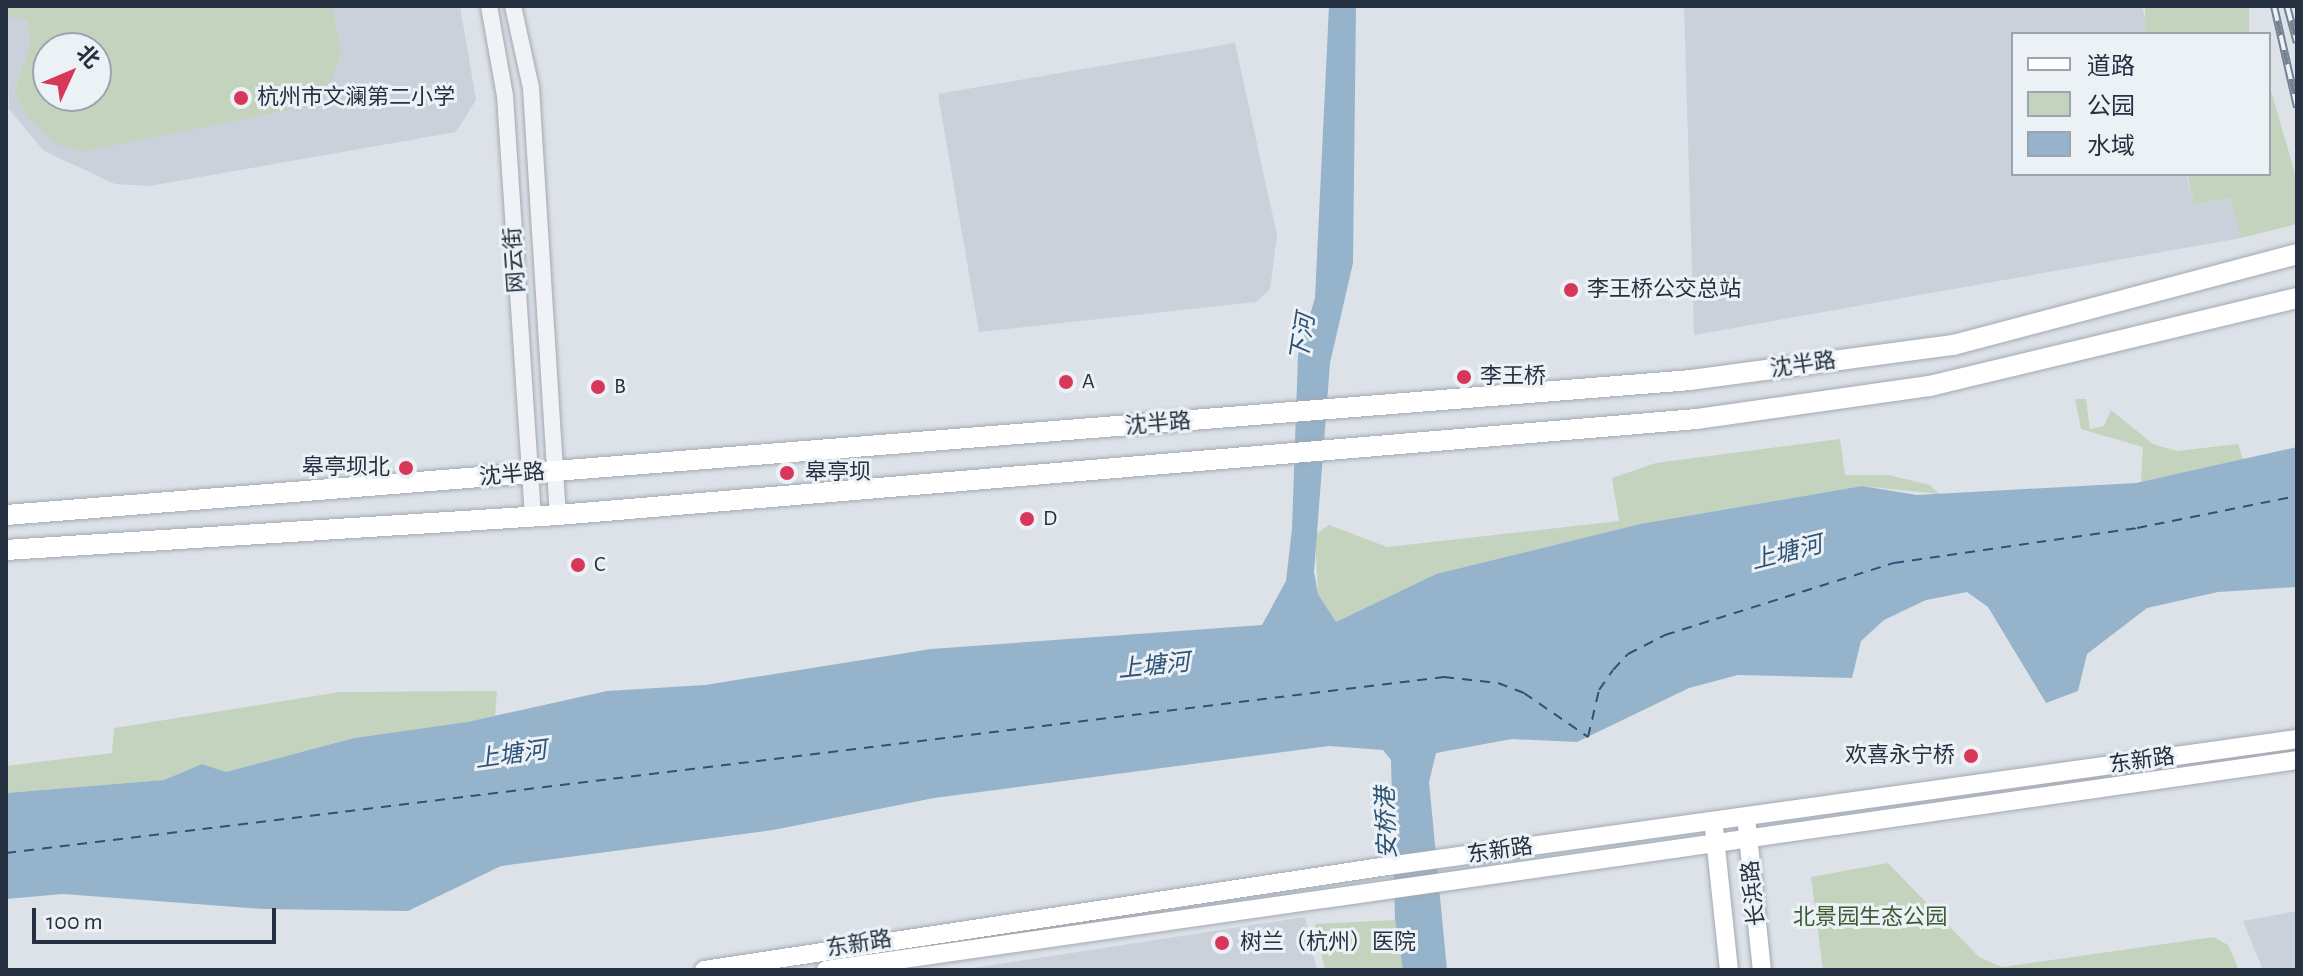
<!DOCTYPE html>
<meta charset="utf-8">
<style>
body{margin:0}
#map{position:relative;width:2303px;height:976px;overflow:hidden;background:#dde2e8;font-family:"Alegreya Sans","Noto Sans SC",sans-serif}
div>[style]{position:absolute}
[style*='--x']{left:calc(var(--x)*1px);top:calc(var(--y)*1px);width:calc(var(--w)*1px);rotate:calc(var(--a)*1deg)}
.built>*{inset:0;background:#cbd1da}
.green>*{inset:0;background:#c4d3bd;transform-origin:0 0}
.water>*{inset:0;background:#95b3cb}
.ferry>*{height:2px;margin-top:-1px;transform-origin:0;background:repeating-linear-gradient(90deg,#2d5276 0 10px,transparent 0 18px)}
.roads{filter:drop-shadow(0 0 2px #a2a9b2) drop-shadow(0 0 2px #a2a9b2)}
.tertiary>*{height:16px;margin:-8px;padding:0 8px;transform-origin:8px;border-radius:8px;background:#f0f2f6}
.secondary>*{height:18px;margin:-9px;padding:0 9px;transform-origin:9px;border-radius:9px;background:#fff}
.primary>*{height:20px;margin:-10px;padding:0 10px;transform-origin:10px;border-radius:10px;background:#fff}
.rail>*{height:8px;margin-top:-4px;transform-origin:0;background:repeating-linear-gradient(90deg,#ecf1f6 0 15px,#758293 0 30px);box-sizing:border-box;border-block:2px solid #758293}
.dots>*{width:22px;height:22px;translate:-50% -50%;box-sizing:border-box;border:4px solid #ecf1f6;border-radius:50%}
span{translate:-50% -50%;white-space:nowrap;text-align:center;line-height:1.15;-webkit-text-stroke:6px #ecf1f6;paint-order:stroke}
.poi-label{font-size:22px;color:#253140}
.left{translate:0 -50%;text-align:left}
.right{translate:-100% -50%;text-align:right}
.street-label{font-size:22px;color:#253140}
.park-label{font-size:22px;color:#3c5c32}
.water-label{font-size:24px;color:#2d5276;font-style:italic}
.frame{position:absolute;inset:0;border:8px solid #253140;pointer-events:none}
.legend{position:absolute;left:2011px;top:32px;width:260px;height:144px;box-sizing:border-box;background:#ecf1f6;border:2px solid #9ca4ad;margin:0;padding:10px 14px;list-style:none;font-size:24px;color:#253140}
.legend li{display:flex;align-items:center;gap:16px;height:40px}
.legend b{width:40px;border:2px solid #9ca4ad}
.north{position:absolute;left:32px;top:32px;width:80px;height:80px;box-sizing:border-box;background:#ecf1f6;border:2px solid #9ca4ad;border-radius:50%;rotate:46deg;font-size:22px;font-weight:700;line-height:32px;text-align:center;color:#253140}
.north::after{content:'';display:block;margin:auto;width:28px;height:36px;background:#d7385a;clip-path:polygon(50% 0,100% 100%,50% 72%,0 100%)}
.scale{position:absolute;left:32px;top:908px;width:244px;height:36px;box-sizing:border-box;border:4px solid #253140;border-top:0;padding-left:10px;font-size:24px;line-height:28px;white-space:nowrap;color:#253140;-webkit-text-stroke:6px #ecf1f6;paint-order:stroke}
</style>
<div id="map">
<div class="built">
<div style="clip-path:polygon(evenodd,6px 6px,460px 6px,476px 100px,456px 132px,149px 186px,115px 184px,44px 151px,9px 109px,6px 6px,48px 48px,96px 48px,96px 96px,48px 96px,48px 48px)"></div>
<div style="clip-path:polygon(1684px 6px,2142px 6px,2149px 34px,2013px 34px,2013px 174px,2186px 174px,2194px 204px,2230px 198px,2241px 238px,1694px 335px)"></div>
<div style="clip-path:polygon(1235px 43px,1277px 235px,1270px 289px,1256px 302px,979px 332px,938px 94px)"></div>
<div style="clip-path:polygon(2297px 911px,2297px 970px,2263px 970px,2243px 921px)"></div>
<div style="clip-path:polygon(1305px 917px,1317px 970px,960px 970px)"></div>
</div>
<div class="green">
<div style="clip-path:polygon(evenodd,6px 6px,332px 6px,341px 51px,333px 78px,309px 106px,80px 152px,54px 143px,29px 119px,15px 92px,31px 41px,27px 20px,7px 16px,6px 6px,96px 48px,96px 96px,48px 96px,48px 48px,96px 48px)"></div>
<div style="left:2145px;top:6px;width:104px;height:29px"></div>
<div style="clip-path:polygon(2269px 84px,2297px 180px,2297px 224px,2241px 238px,2230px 198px,2194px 204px,2187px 174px,2269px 174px)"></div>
<div style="clip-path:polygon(2075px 399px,2086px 399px,2090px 429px,2104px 426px,2111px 410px,2153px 444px,2177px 451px,2238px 444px,2243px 460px,2141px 482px,2143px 447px,2081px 429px)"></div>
<div style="clip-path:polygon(1840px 439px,1845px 475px,1889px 475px,1930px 485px,1939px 494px,1862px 486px,1640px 524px,1436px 574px,1336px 622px,1318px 594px,1315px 535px,1329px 525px,1387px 547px,1619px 521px,1612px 478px,1656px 463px)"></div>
<div style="clip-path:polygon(497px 691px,495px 716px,467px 722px,354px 738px,226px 772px,202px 764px,164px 780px,6px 793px,6px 766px,112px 753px,114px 728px,340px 692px)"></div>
<div style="clip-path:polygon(1888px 863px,1979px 957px,2002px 967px,2214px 937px,2228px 945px,2239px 970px,1823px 970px,1811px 877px)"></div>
<div style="clip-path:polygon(1395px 920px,1403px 970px,1325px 970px,1315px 924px)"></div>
</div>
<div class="water">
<div style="clip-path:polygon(1329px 6px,1356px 6px,1353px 263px,1330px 363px,1314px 572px,1318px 594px,1336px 622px,1436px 574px,1640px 524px,1862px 486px,1917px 495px,2136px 483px,2297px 447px,2297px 587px,2218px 592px,2147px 608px,2087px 654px,2078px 691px,2046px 703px,1988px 607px,1967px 592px,1926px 600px,1884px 620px,1861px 641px,1852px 678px,1738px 675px,1689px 688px,1577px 742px,1512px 739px,1436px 753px,1429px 782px,1447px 970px,1403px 970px,1395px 920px,1391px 760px,1383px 750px,1329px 746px,934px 798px,773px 830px,501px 866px,408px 911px,263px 909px,63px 894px,6px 899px,6px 793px,164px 780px,202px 764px,226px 772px,354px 738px,467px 722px,607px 691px,705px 685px,931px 649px,1262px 625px,1286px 581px,1292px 529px,1298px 355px,1315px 298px)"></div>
</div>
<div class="ferry">
<div style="--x:6;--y:853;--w:1449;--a:-6.98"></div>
<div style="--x:1444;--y:677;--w:54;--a:6.3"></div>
<div style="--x:1498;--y:683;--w:28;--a:21"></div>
<div style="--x:1524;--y:693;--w:78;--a:34.5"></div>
<div style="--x:1588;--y:737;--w:48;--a:-76.8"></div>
<div style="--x:1599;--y:690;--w:24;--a:-55"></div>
<div style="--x:1613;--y:670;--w:22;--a:-47"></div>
<div style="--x:1628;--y:654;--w:42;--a:-27.2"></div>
<div style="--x:1665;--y:635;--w:240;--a:-17.5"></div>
<div style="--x:1894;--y:563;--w:246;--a:-8.2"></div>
<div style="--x:2137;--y:528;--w:163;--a:-11.3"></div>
</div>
<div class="roads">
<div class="tertiary">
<div style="--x:489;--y:6;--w:91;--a:79.9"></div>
<div style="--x:505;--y:96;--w:421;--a:86.2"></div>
<div style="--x:513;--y:6;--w:84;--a:77.6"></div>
<div style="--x:531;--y:88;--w:428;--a:86.4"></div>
</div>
<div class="secondary">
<div style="--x:1747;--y:826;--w:145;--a:84.1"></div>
<div style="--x:1714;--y:828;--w:143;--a:84"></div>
<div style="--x:704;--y:970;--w:692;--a:-8.65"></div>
<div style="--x:1388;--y:866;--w:918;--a:-7.95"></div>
<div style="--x:826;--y:970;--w:1486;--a:-8.12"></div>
</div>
<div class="primary">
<div style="--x:6;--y:515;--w:1689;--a:-4.58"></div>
<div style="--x:1690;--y:380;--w:265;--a:-7.6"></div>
<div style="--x:1953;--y:345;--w:356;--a:-14.8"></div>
<div style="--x:6;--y:550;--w:553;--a:-3.63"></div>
<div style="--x:558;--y:515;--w:1143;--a:-4.82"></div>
<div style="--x:1697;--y:419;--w:235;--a:-8.1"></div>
<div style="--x:1930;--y:386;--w:377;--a:-13.5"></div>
</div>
</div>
<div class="rail">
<div style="--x:2274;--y:6;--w:104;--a:77.2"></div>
<div style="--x:2287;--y:6;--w:38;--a:75"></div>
</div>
<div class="dots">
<div style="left:241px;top:98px;background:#d7385a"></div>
<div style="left:1571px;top:290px;background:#d7385a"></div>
<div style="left:1464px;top:377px;background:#d7385a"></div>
<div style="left:1066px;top:382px;background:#d7385a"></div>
<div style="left:598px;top:387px;background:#d7385a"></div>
<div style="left:406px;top:468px;background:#d7385a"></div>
<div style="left:787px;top:473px;background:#d7385a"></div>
<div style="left:1027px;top:519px;background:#d7385a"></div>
<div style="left:578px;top:565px;background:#d7385a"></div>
<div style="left:1971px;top:756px;background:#d7385a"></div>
<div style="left:1222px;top:943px;background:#d7385a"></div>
</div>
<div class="poi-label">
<span class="left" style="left:257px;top:98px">杭州市文澜第二小学</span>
<span class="left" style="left:1587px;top:290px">李王桥公交总站</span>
<span class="left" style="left:1480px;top:377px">李王桥</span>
<span class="left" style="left:1082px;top:382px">A</span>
<span class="left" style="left:614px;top:387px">B</span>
<span class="right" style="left:390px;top:468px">皋亭坝北</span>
<span class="left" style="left:805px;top:473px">皋亭坝</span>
<span class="left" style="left:1043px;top:519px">D</span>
<span class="left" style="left:594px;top:565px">C</span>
<span class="right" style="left:1955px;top:756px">欢喜永宁桥</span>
<span class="left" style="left:1240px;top:943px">树兰（杭州）医院</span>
</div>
<div class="street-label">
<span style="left:515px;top:260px;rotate:-94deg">网云街</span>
<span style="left:1803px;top:365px;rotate:-8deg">沈半路</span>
<span style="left:1158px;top:424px;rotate:-5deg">沈半路</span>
<span style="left:512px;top:475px;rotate:-5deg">沈半路</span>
<span style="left:2142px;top:761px;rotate:-8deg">东新路</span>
<span style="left:1500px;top:851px;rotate:-8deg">东新路</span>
<span style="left:1754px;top:893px;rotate:-96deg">长浜路</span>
<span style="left:859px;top:944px;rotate:-9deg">东新路</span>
</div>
<div class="park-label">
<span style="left:1870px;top:918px">北景园生态公园</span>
</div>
<div class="water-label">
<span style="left:1304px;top:338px;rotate:-81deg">下河</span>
<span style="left:1787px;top:554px;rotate:-14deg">上塘河</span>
<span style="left:1154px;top:667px;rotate:-6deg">上塘河</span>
<span style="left:511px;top:756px;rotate:-8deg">上塘河</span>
<span style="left:1388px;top:823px;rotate:-92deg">安桥港</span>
</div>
<div class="frame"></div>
<ul class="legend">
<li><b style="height:10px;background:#fff"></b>道路</li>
<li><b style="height:22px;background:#c4d3bd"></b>公园</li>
<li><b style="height:22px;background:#95b3cb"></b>水域</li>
</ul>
<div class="north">北</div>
<div class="scale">100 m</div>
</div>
